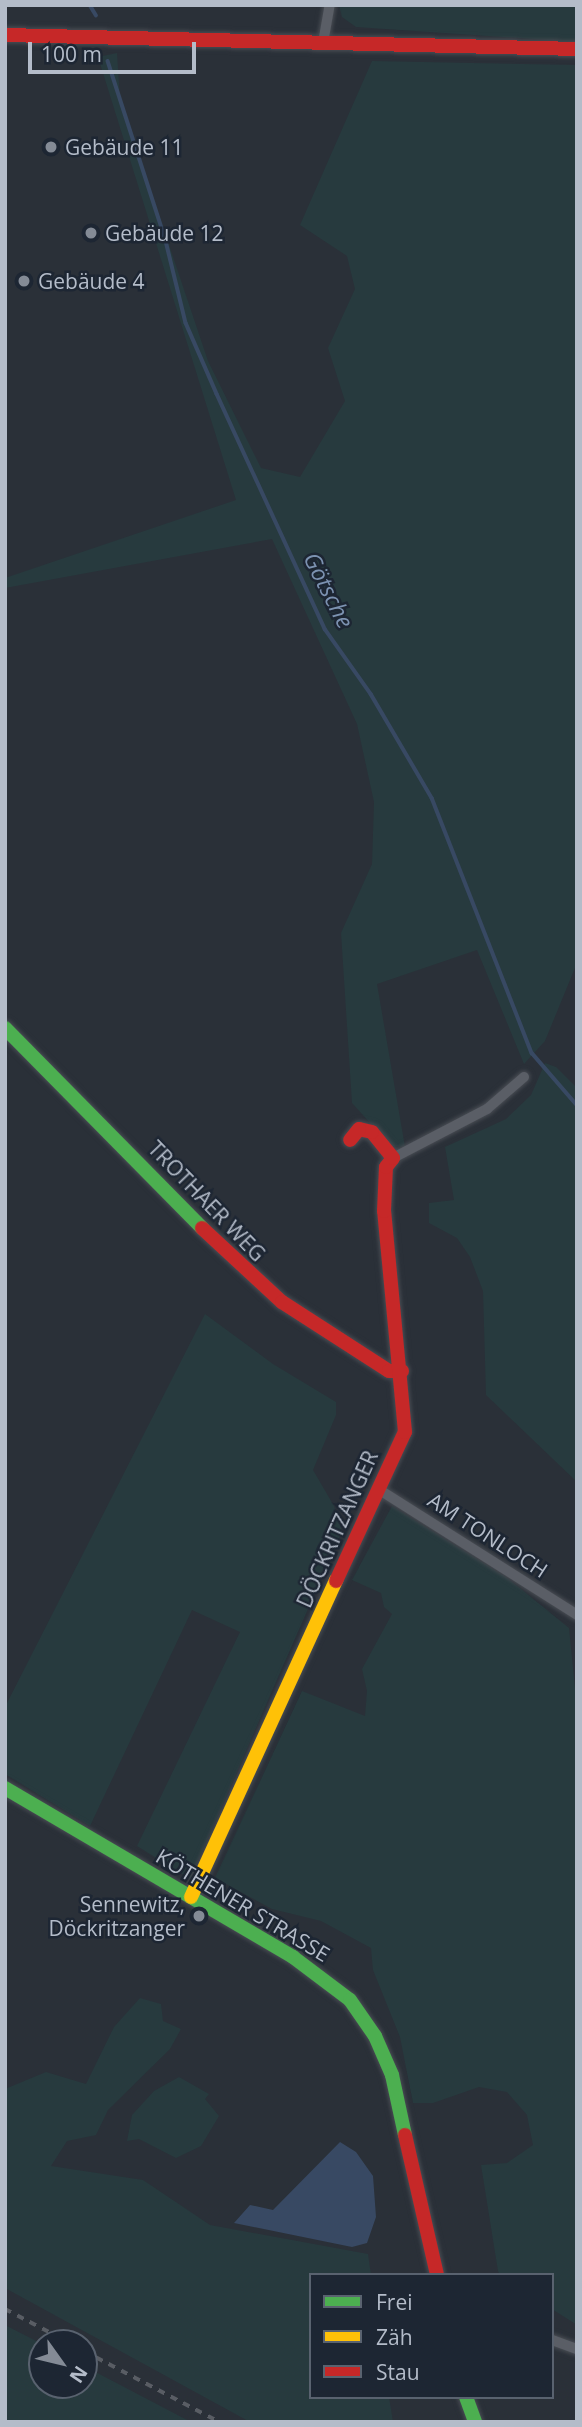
<!DOCTYPE html>
<meta charset="utf-8">
<style>
body{margin:0}
#map{position:relative;width:582px;height:2427px;overflow:hidden;background:#2a3038;font-family:"Open Sans",sans-serif}
div>[style]{position:absolute}
[style*='--x']{left:calc(var(--x)*1px);top:calc(var(--y)*1px);width:calc(var(--w)*1px);rotate:calc(var(--a)*1deg)}
.green>*{inset:0;background:#273a3e}
.water>*{inset:0;background:#384963}
.stream>*{height:3.5px;margin:-1.75px;padding:0 1.75px;transform-origin:1.75px;border-radius:1.75px;background:#384963}
.roads{filter:drop-shadow(0 0 2px #484c53) drop-shadow(0 0 2px #484c53)}
.street>*{height:10px;margin:-5px;padding:0 5px;transform-origin:5px;border-radius:5px;background:#5a5e66}
.fast>*{height:14px;margin:-7px;padding:0 7px;transform-origin:7px;border-radius:7px;background:#4caf50}
.slow>*{height:14px;margin:-7px;padding:0 7px;transform-origin:7px;border-radius:7px;background:#ffc107}
.jam>*{height:14px;margin:-7px;padding:0 7px;transform-origin:7px;border-radius:7px;background:#c62828}
.rail>*{height:3.5px;margin-top:-1.75px;transform-origin:0;background:repeating-linear-gradient(90deg,#595d64 0 7px,transparent 0 14px)}
.dots>*{width:19px;height:19px;translate:-50% -50%;box-sizing:border-box;border:4px solid #1d2633;border-radius:50%}
span{translate:-50% -50%;white-space:nowrap;text-align:center;line-height:1.15;-webkit-text-stroke:5px #1d2633;paint-order:stroke}
.poi-label{font-size:21px;color:#b4bcc9}
.left{translate:0 -50%;text-align:left}
.right{translate:-100% -50%;text-align:right}
.street-label{font-size:21px;color:#b4bcc9}
.water-label{font-size:23px;color:#7c92b1;font-style:italic}
.frame{position:absolute;inset:0;border:7px solid #b4bcc9;pointer-events:none}
.legend{position:absolute;left:309px;top:2273px;width:245px;height:126px;box-sizing:border-box;background:#1d2633;border:2px solid #59626f;margin:0;padding:9px 12px;list-style:none;font-size:21px;color:#b4bcc9}
.legend li{display:flex;align-items:center;gap:14px;height:35px}
.legend b{width:35px;border:2px solid #59626f}
.north{position:absolute;left:28px;top:2329px;width:70px;height:70px;box-sizing:border-box;background:#1d2633;border:2px solid #59626f;border-radius:50%;rotate:124deg;font-size:19px;font-weight:700;line-height:28px;text-align:center;color:#b4bcc9}
.north::after{content:'';display:block;margin:auto;width:24px;height:32px;background:#848b96;clip-path:polygon(50% 0,100% 100%,50% 72%,0 100%)}
.scale{position:absolute;left:28px;top:42px;width:168px;height:32px;box-sizing:border-box;border:4px solid #b4bcc9;border-top:0;padding-left:9px;font-size:21px;line-height:24px;white-space:nowrap;color:#b4bcc9;-webkit-text-stroke:5px #1d2633;paint-order:stroke}
</style>
<div id="map">
<div class="green">
<div style="clip-path:polygon(339px 5px,577px 5px,577px 42px,356px 27px,342px 17px)"></div>
<div style="clip-path:polygon(117px 53px,120px 99px,208px 361px,261px 468px,300px 477px,345px 401px,328px 348px,355px 289px,347px 256px,300px 225px,372px 61px,577px 65px,577px 963px,545px 1041px,524px 1064px,477px 950px,377px 984px,405px 1147px,391px 1146px,352px 1103px,341px 933px,372px 864px,374px 802px,357px 724px,272px 539px,5px 588px,5px 578px,236px 500px,98px 57px)"></div>
<div style="clip-path:polygon(545px 1063px,556px 1067px,577px 1088px,577px 1482px,486px 1395px,483px 1291px,470px 1257px,457px 1238px,429px 1223px,429px 1203px,454px 1200px,445px 1147px,506px 1119px,531px 1095px)"></div>
<div style="clip-path:polygon(205px 1314px,273px 1364px,336px 1402px,336px 1415px,313px 1470px,334px 1506px,342px 1531px,190px 1879px,137px 1846px,240px 1632px,192px 1610px,90px 1826px,5px 1774px,5px 1707px)"></div>
<div style="clip-path:polygon(392px 1506px,506px 1577px,569px 1628px,577px 1708px,577px 2325px,552px 2309px,552px 2275px,500px 2275px,498px 2271px,481px 2165px,507px 2163px,533px 2145px,527px 2115px,507px 2092px,479px 2087px,433px 2103px,413px 2103px,400px 2037px,373px 1970px,371px 1948px,321px 1921px,272px 1909px,215px 1878px,302px 1691px,365px 1716px,367px 1691px,362px 1669px,392px 1614px,384px 1607px,381px 1593px,352px 1580px)"></div>
<div style="clip-path:polygon(140px 1998px,161px 2004px,163px 2021px,181px 2029px,170px 2049px,108px 2110px,96px 2135px,67px 2141px,51px 2166px,143px 2180px,210px 2225px,368px 2254px,371px 2275px,311px 2275px,311px 2397px,389px 2397px,393px 2422px,250px 2422px,5px 2288px,5px 2089px,46px 2072px,86px 2084px,114px 2027px)"></div>
<div style="clip-path:polygon(179px 2077px,209px 2094px,205px 2099px,219px 2116px,201px 2146px,176px 2158px,139px 2139px,127px 2141px,132px 2115px,154px 2091px)"></div>
<div style="clip-path:polygon(5px 2325px,42px 2344px,42px 2385px,84px 2385px,84px 2366px,191px 2422px,5px 2422px)"></div>
</div>
<div class="water">
<div style="clip-path:polygon(340px 2142px,356px 2152px,373px 2176px,376px 2217px,367px 2243px,352px 2247px,234px 2223px,250px 2205px,273px 2210px)"></div>
</div>
<div class="stream">
<div style="--x:90;--y:5;--w:12;--a:59"></div>
<div style="--x:108;--y:61;--w:189;--a:72.1"></div>
<div style="--x:166;--y:241;--w:84;--a:76.3"></div>
<div style="--x:186;--y:323;--w:77;--a:66.4"></div>
<div style="--x:217;--y:394;--w:259;--a:65.3"></div>
<div style="--x:325;--y:629;--w:80;--a:54.7"></div>
<div style="--x:371;--y:694;--w:121;--a:59.6"></div>
<div style="--x:432;--y:798;--w:274;--a:68.6"></div>
<div style="--x:532;--y:1053;--w:69;--a:49.1"></div>
</div>
<div class="roads">
<div class="street">
<div style="--x:323;--y:43;--w:39;--a:-80"></div>
<div style="--x:393;--y:1158;--w:106;--a:-27.5"></div>
<div style="--x:487;--y:1109;--w:49;--a:-40.9"></div>
<div style="--x:378;--y:1489;--w:236;--a:32.3"></div>
<div style="--x:552;--y:2340;--w:27;--a:20"></div>
</div>
<div class="fast">
<div style="--x:5;--y:1028;--w:281;--a:45.4"></div>
<div style="--x:5;--y:1788;--w:334;--a:30.4"></div>
<div style="--x:293;--y:1957;--w:71;--a:37"></div>
<div style="--x:350;--y:2000;--w:44;--a:55.2"></div>
<div style="--x:375;--y:2036;--w:43;--a:66.4"></div>
<div style="--x:392;--y:2075;--w:61;--a:77.8"></div>
<div style="--x:466;--y:2397;--w:27;--a:70"></div>
</div>
<div class="slow">
<div style="--x:191;--y:1897;--w:348;--a:-65.4"></div>
</div>
<div class="jam">
<div style="--x:5;--y:35;--w:572;--a:1.4"></div>
<div style="--x:202;--y:1228;--w:109;--a:42.8"></div>
<div style="--x:282;--y:1302;--w:127;--a:32.8"></div>
<div style="--x:389;--y:1371;--w:13;--a:0"></div>
<div style="--x:336;--y:1581;--w:164;--a:-65.2"></div>
<div style="--x:405;--y:1432;--w:222;--a:-95.4"></div>
<div style="--x:384;--y:1211;--w:44;--a:-87.4"></div>
<div style="--x:386;--y:1167;--w:11;--a:-52"></div>
<div style="--x:393;--y:1158;--w:33;--a:-129"></div>
<div style="--x:372;--y:1132;--w:13;--a:-167"></div>
<div style="--x:359;--y:1129;--w:14;--a:129"></div>
<div style="--x:405;--y:2135;--w:144;--a:77.1"></div>
</div>
</div>
<div class="rail">
<div style="--x:5;--y:2309;--w:73;--a:27.6"></div>
<div style="--x:84;--y:2351;--w:153;--a:27.7"></div>
</div>
<div class="dots">
<div style="left:51px;top:147px;background:#848b96"></div>
<div style="left:91px;top:233px;background:#848b96"></div>
<div style="left:24px;top:281px;background:#848b96"></div>
<div style="left:199px;top:1916px;background:#848b96"></div>
</div>
<div class="poi-label">
<span class="left" style="left:65px;top:147px">Gebäude 11</span>
<span class="left" style="left:105px;top:233px">Gebäude 12</span>
<span class="left" style="left:38px;top:281px">Gebäude 4</span>
<span class="right" style="left:185px;top:1916px">Sennewitz,<br>Döckritzanger</span>
</div>
<div class="street-label">
<span style="left:207px;top:1201px;rotate:46deg">TROTHAER WEG</span>
<span style="left:337px;top:1529px;rotate:-66deg">DÖCKRITZANGER</span>
<span style="left:488px;top:1535px;rotate:33deg">AM TONLOCH</span>
<span style="left:243px;top:1905px;rotate:31deg">KÖTHENER STRASSE</span>
</div>
<div class="water-label">
<span style="left:329px;top:590px;rotate:63deg">Götsche</span>
</div>
<div class="frame"></div>
<ul class="legend">
<li><b style="height:9px;background:#4caf50"></b>Frei</li>
<li><b style="height:9px;background:#ffc107"></b>Zäh</li>
<li><b style="height:9px;background:#c62828"></b>Stau</li>
</ul>
<div class="north">N</div>
<div class="scale">100 m</div>
</div>
